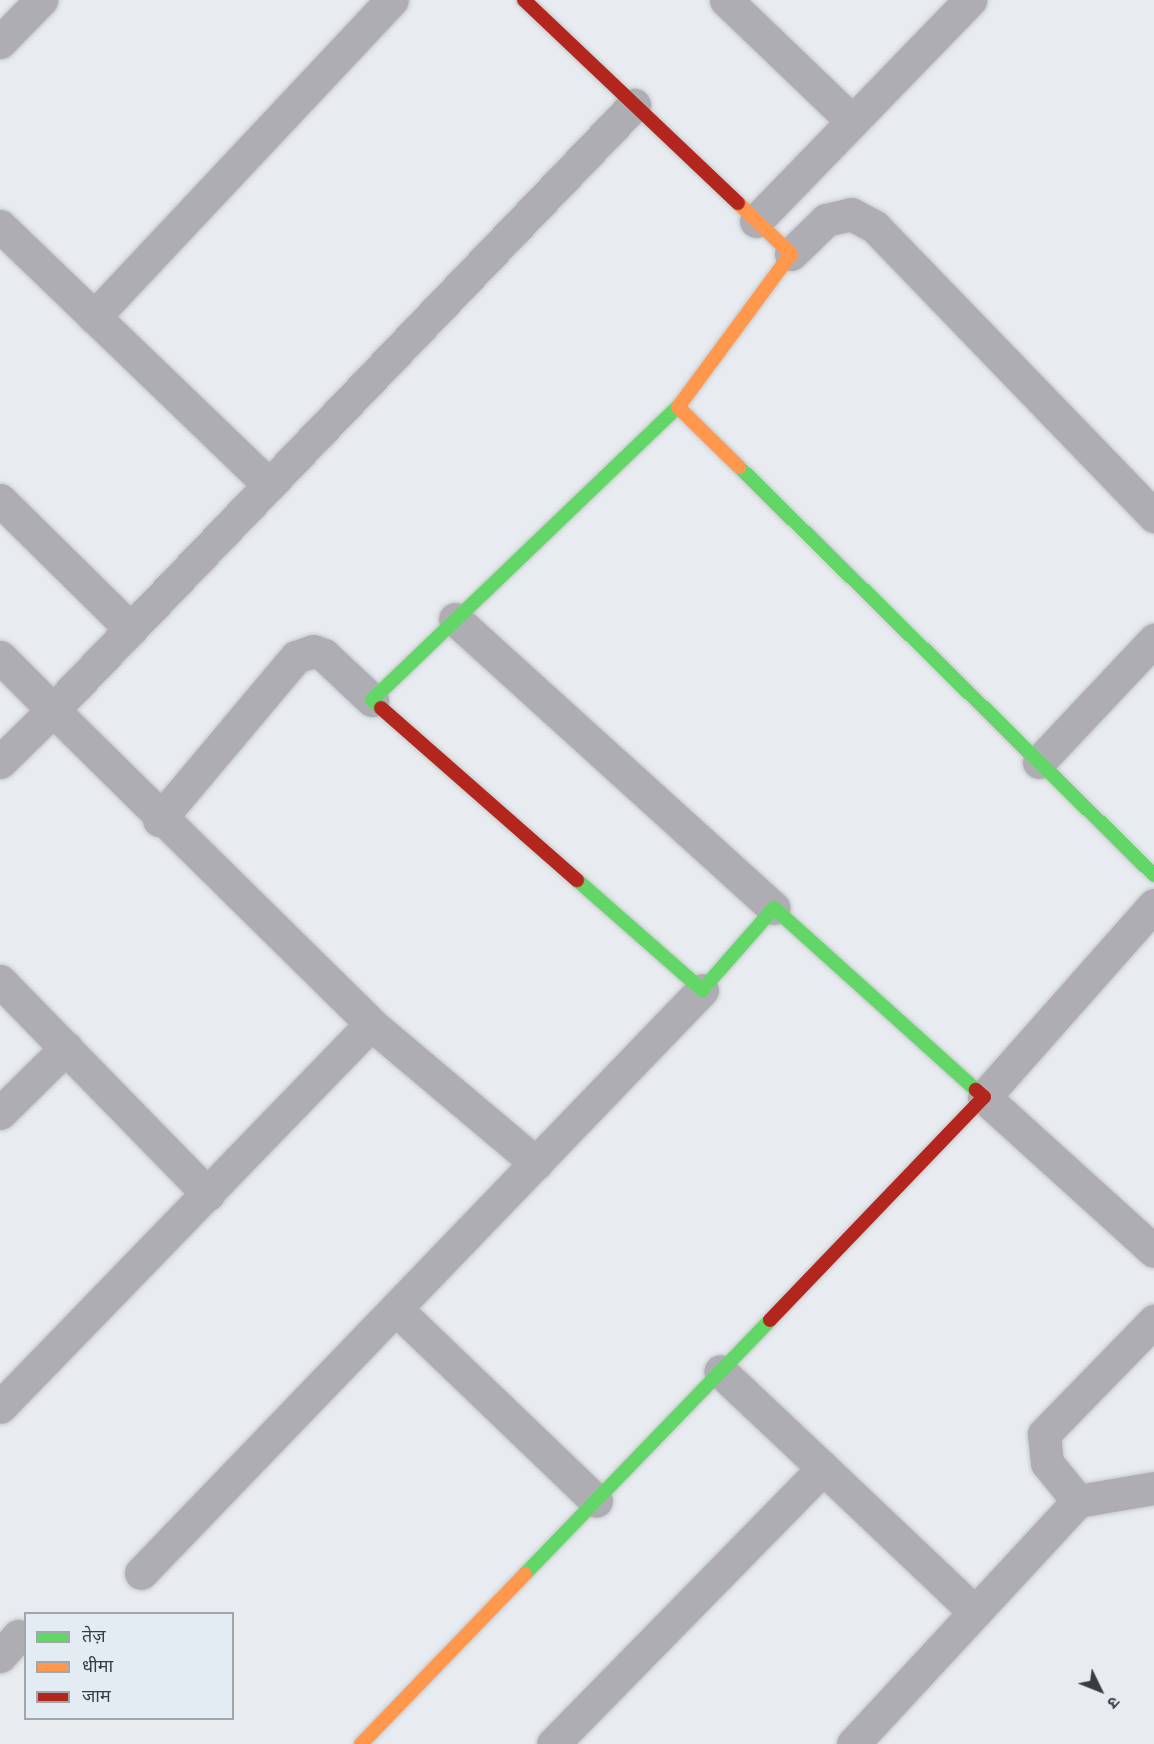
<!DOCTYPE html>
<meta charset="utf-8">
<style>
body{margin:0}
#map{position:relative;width:1154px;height:1744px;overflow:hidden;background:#e8ecf0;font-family:"Zilla Slab","Noto Sans Devanagari",serif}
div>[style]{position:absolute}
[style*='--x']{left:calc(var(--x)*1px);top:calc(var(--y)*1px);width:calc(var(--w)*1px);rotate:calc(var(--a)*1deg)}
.roads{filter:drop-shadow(0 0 2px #c6c9cc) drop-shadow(0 0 2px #c6c9cc)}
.street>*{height:33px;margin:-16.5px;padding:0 16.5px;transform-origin:16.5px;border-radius:16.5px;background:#aeadb4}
.fast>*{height:14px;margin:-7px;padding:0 7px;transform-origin:7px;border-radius:7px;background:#63d668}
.slow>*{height:14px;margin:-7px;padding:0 7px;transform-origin:7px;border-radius:7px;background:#ff974d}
.jam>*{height:14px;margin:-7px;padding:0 7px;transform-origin:7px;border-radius:7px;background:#b3261e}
span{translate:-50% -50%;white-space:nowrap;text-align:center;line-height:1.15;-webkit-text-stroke:5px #e4ecf3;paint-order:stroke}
.legend{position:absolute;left:24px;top:1612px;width:210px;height:108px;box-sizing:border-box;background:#e4ecf3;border:2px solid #a0a6ab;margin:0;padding:8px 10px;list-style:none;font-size:18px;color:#393d40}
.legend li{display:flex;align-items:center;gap:12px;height:30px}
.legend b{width:30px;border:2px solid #a0a6ab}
.north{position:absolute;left:1070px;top:1660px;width:60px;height:60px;-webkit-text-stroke:4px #e4ecf3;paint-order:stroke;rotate:133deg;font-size:16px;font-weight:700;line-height:24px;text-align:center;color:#393d40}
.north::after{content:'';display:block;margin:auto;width:21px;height:27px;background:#393d40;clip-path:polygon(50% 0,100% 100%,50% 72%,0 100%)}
</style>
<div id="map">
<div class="roads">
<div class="street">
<div style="--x:726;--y:0;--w:172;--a:43.8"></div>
<div style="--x:0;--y:42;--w:59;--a:-45.7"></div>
<div style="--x:756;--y:221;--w:308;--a:-45.9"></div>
<div style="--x:0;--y:226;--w:373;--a:43.9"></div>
<div style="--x:791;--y:254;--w:49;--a:-44.2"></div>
<div style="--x:826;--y:220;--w:26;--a:-13"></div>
<div style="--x:851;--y:214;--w:27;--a:28"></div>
<div style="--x:875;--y:227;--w:402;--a:46"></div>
<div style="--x:94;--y:317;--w:435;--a:-46.8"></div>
<div style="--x:0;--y:500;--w:184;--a:44.6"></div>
<div style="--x:455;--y:619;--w:430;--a:42.2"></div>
<div style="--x:0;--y:657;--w:75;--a:45"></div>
<div style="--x:53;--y:710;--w:839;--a:-46.16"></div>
<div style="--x:0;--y:762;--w:74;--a:-44.5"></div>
<div style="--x:53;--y:710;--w:447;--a:44.6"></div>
<div style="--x:371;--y:1024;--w:533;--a:134.09"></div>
<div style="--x:1039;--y:762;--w:168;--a:-46.7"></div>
<div style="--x:159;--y:820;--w:213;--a:-50"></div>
<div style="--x:296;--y:657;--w:18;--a:-19"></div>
<div style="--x:313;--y:651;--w:12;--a:20"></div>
<div style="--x:324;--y:655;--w:66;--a:43.2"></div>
<div style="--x:1154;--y:905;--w:256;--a:131.5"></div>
<div style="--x:984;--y:1097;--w:229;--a:42.2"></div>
<div style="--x:0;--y:981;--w:298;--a:45.7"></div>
<div style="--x:371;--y:1024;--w:216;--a:40.1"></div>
<div style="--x:0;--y:1113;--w:93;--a:-44.6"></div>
<div style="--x:396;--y:1309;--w:277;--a:43.8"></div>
<div style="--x:823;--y:1468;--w:209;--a:43.5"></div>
<div style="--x:1078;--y:1501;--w:77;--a:-9.7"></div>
<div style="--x:141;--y:1573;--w:809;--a:-46.1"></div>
<div style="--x:0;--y:1656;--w:27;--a:-48"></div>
<div style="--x:553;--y:1744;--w:386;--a:-45.6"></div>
<div style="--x:823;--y:1468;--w:141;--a:-136.7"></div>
<div style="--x:853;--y:1744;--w:331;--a:-47.2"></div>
<div style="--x:1078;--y:1501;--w:49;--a:-129.2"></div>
<div style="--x:1047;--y:1463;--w:29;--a:-96"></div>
<div style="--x:1044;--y:1434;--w:158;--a:-45.8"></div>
</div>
<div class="fast">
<div style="--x:739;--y:467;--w:582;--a:44.51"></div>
<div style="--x:381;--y:708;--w:12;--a:-138"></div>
<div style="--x:372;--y:700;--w:424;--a:-43.8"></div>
<div style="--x:577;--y:880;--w:167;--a:41.3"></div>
<div style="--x:702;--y:990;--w:109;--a:-48.7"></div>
<div style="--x:774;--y:908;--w:272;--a:42"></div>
<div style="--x:525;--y:1574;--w:353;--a:-46"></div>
</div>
<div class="slow">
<div style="--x:738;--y:203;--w:74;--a:43.9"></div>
<div style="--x:791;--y:254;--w:190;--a:126.4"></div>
<div style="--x:678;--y:407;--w:86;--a:44.5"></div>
<div style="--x:361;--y:1744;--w:236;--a:-46"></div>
</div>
<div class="jam">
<div style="--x:524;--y:0;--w:295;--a:43.5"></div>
<div style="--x:381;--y:708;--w:261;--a:41.3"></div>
<div style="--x:770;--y:1320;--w:309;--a:-46.2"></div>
<div style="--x:984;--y:1097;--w:11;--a:-139"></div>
</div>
</div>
<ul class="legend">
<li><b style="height:8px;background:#63d668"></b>तेज़</li>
<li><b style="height:8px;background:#ff974d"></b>धीमा</li>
<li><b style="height:8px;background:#b3261e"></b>जाम</li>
</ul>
<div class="north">उ</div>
</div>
